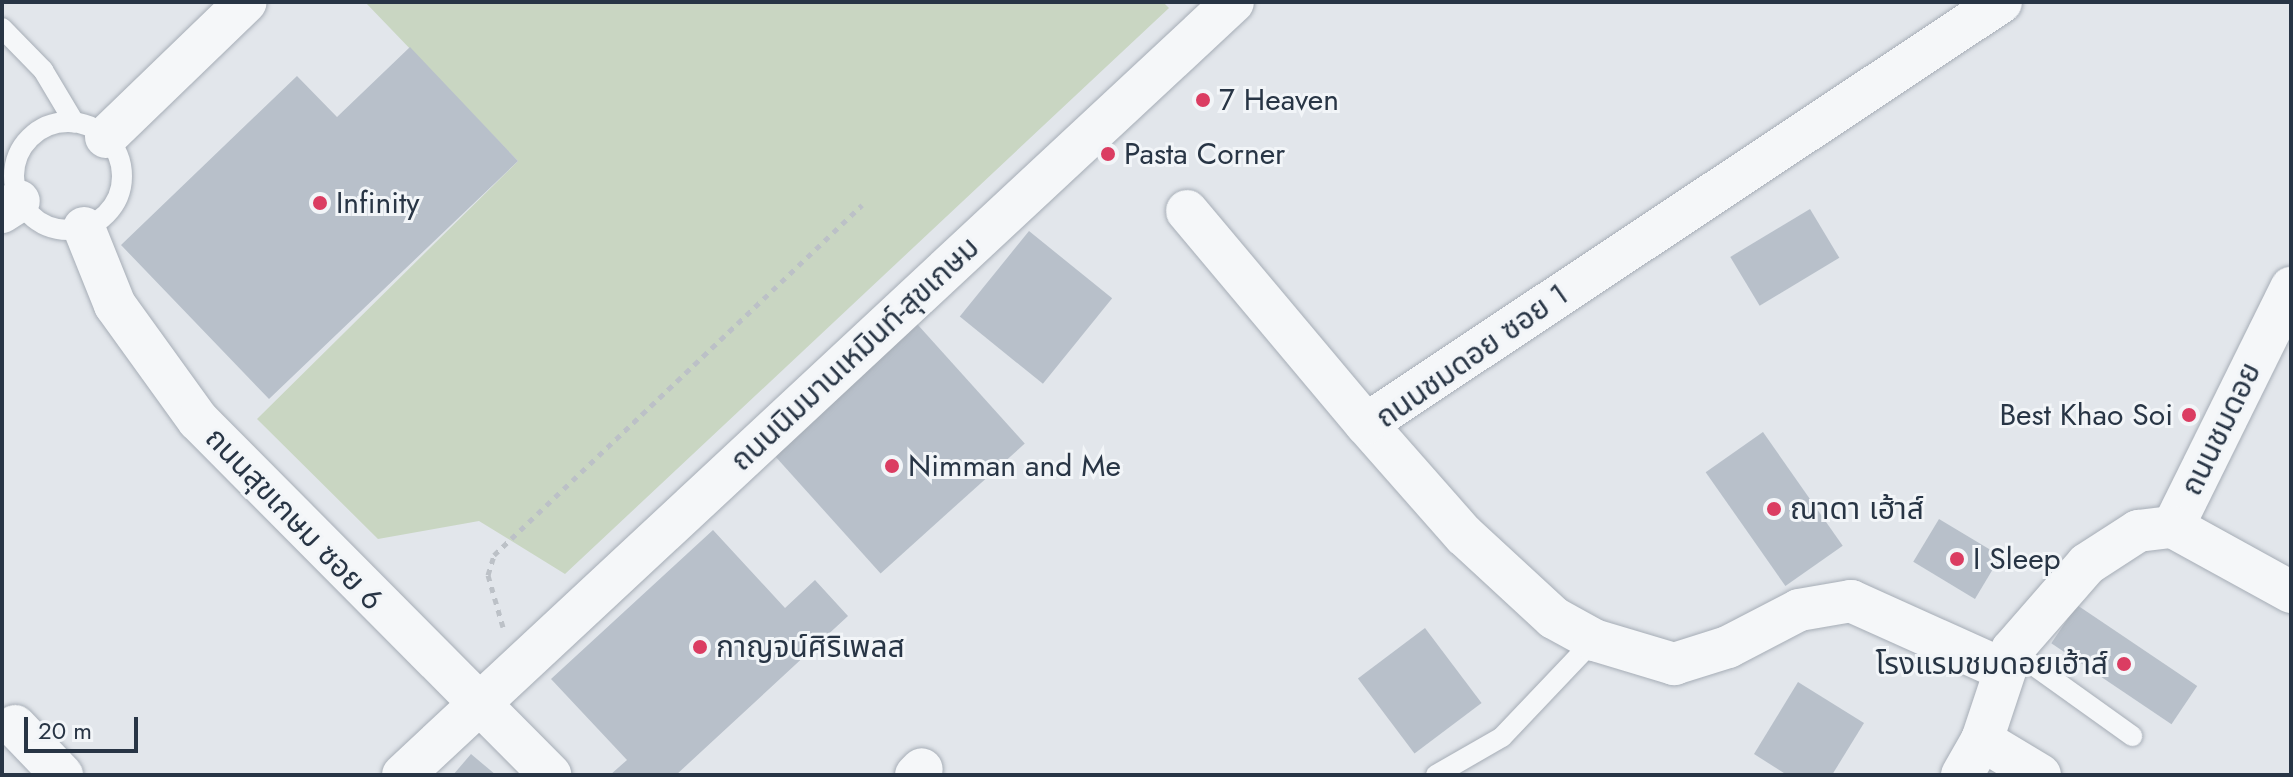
<!DOCTYPE html>
<meta charset="utf-8">
<style>
body{margin:0}
#map{position:relative;width:2293px;height:777px;overflow:hidden;background:#e2e6eb;font-family:Jost,"Noto Sans Thai",sans-serif}
div>[style]{position:absolute}
[style*='--x']{left:calc(var(--x)*1px);top:calc(var(--y)*1px);width:calc(var(--w)*1px);rotate:calc(var(--a)*1deg)}
.green>*{inset:0;background:#c9d6c2}
.building>*{inset:0;background:#b8c0ca;transform-origin:0 0}
.path>*{height:5px;margin-top:-2.5px;transform-origin:0;background:repeating-linear-gradient(90deg,#bcc1c7 0 6px,transparent 0 12px)}
.roads{filter:drop-shadow(0 0 2px #a6adb6) drop-shadow(0 0 2px #a6adb6)}
.lane>*{height:20px;margin:-10px;padding:0 10px;transform-origin:10px;border-radius:10px;background:#f5f7f9}
.lane>.ring{margin:-10px;padding:0;box-sizing:content-box;background:none;border:20px solid #f5f7f9;border-radius:50%}
.street>*{height:42px;margin:-21px;padding:0 21px;transform-origin:21px;border-radius:21px;background:#f5f7f9}
.dots>*{width:22px;height:22px;translate:-50% -50%;box-sizing:border-box;border:4px solid #f2f5f8;border-radius:50%}
span{translate:-50% -50%;white-space:nowrap;text-align:center;line-height:1.15;-webkit-text-stroke:6px #f2f5f8;paint-order:stroke}
.poi-label{font-size:30px;color:#283545}
.left{translate:0 -50%;text-align:left}
.right{translate:-100% -50%;text-align:right}
.street-label{font-size:30px;color:#283545}
.frame{position:absolute;inset:0;border:4px solid #283545;pointer-events:none}
.scale{position:absolute;left:24px;top:717px;width:114px;height:36px;box-sizing:border-box;border:4px solid #283545;border-top:0;padding-left:10px;font-size:24px;line-height:28px;white-space:nowrap;color:#283545;-webkit-text-stroke:6px #f2f5f8;paint-order:stroke}
</style>
<div id="map">
<div class="green">
<div style="clip-path:polygon(365px 2px,1163px 2px,1169px 8px,565px 574px,479px 521px,378px 539px,257px 419px,518px 161px)"></div>
</div>
<div class="building">
<div style="clip-path:polygon(410px 47px,518px 161px,269px 399px,121px 245px,297px 76px,337px 117px)"></div>
<div style="left:1810px;top:209px;width:57px;height:93px;rotate:59deg"></div>
<div style="left:1029px;top:231px;width:107px;height:110px;rotate:39deg"></div>
<div style="left:909px;top:315px;width:173px;height:194px;rotate:48deg"></div>
<div style="left:1763px;top:432px;width:139px;height:70px;rotate:55deg"></div>
<div style="left:1939px;top:519px;width:72px;height:50px;rotate:31deg"></div>
<div style="clip-path:polygon(713px 530px,785px 608px,815px 580px,848px 616px,676px 775px,610px 775px,627px 760px,551px 679px)"></div>
<div style="left:2077px;top:605px;width:145px;height:46px;rotate:34deg"></div>
<div style="left:1425px;top:628px;width:94px;height:84px;rotate:53deg"></div>
<div style="clip-path:polygon(1798px 682px,1864px 723px,1832px 775px,1787px 775px,1754px 754px)"></div>
<div style="clip-path:polygon(471px 754px,496px 775px,453px 775px)"></div>
</div>
<div class="path">
<div style="--x:503;--y:627;--w:54;--a:-106.1"></div>
<div style="--x:488;--y:575;--w:21;--a:-73"></div>
<div style="--x:494;--y:555;--w:508;--a:-43.56"></div>
</div>
<div class="roads">
<div class="lane">
<div style="--x:2;--y:28;--w:59;--a:45.7"></div>
<div style="--x:43;--y:70;--w:61;--a:59.2"></div>
<div class="ring" style="left:14px;top:122px;width:88px;height:88px"></div>
<div style="--x:2012;--y:650;--w:148;--a:35.6"></div>
<div style="--x:1436;--y:775;--w:76;--a:-29.9"></div>
<div style="--x:1502;--y:737;--w:134;--a:-46.5"></div>
</div>
<div class="street">
<div style="--x:2001;--y:2;--w:762;--a:146.39"></div>
<div style="--x:1366;--y:424;--w:148;--a:48.6"></div>
<div style="--x:1464;--y:535;--w:122;--a:42.7"></div>
<div style="--x:1554;--y:618;--w:46;--a:28.8"></div>
<div style="--x:1594;--y:640;--w:84;--a:16.7"></div>
<div style="--x:1674;--y:664;--w:57;--a:-17.5"></div>
<div style="--x:1728;--y:647;--w:80;--a:-27.5"></div>
<div style="--x:1799;--y:610;--w:53;--a:-9.8"></div>
<div style="--x:1851;--y:601;--w:166;--a:24.2"></div>
<div style="--x:106;--y:137;--w:194;--a:-44"></div>
<div style="--x:1187;--y:211;--w:278;--a:50"></div>
<div style="--x:2;--y:212;--w:20;--a:-33"></div>
<div style="--x:84;--y:228;--w:83;--a:68.1"></div>
<div style="--x:115;--y:305;--w:142;--a:54.2"></div>
<div style="--x:198;--y:420;--w:500;--a:45.2"></div>
<div style="--x:2173;--y:527;--w:267;--a:-63.7"></div>
<div style="--x:15;--y:726;--w:68;--a:46.2"></div>
<div style="--x:403;--y:775;--w:1134;--a:-42.96"></div>
<div style="--x:916;--y:775;--w:8;--a:-45"></div>
<div style="--x:1962;--y:775;--w:40;--a:-60.3"></div>
<div style="--x:2040;--y:775;--w:68;--a:-148.9"></div>
<div style="--x:1982;--y:740;--w:95;--a:-71.6"></div>
<div style="--x:2012;--y:650;--w:114;--a:-48.9"></div>
<div style="--x:2087;--y:564;--w:61;--a:-32.9"></div>
<div style="--x:2138;--y:531;--w:35;--a:-7"></div>
<div style="--x:2173;--y:527;--w:135;--a:28.8"></div>
</div>
</div>
<div class="dots">
<div style="left:1203px;top:100px;background:#db3d62"></div>
<div style="left:1108px;top:154px;background:#db3d62"></div>
<div style="left:320px;top:203px;background:#db3d62"></div>
<div style="left:2189px;top:415px;background:#db3d62"></div>
<div style="left:892px;top:466px;background:#db3d62"></div>
<div style="left:1774px;top:509px;background:#db3d62"></div>
<div style="left:1957px;top:559px;background:#db3d62"></div>
<div style="left:700px;top:647px;background:#db3d62"></div>
<div style="left:2124px;top:664px;background:#db3d62"></div>
</div>
<div class="poi-label">
<span class="left" style="left:1219px;top:100px">7 Heaven</span>
<span class="left" style="left:1124px;top:154px">Pasta Corner</span>
<span class="left" style="left:336px;top:203px">Infinity</span>
<span class="right" style="left:2173px;top:415px">Best Khao Soi</span>
<span class="left" style="left:908px;top:466px">Nimman and Me</span>
<span class="left" style="left:1790px;top:509px">ณาดา เฮ้าส์</span>
<span class="left" style="left:1973px;top:559px">I Sleep</span>
<span class="left" style="left:716px;top:647px">กาญจน์ศิริเพลส</span>
<span class="right" style="left:2108px;top:664px">โรงแรมชมดอยเฮ้าส์</span>
</div>
<div class="street-label">
<span style="left:855px;top:354px;rotate:-43deg">ถนนนิมมานเหมินท์-สุขเกษม</span>
<span style="left:1472px;top:356px;rotate:-35deg">ถนนชมดอย ซอย 1</span>
<span style="left:2221px;top:429px;rotate:-64deg">ถนนชมดอย</span>
<span style="left:294px;top:519px;rotate:46deg">ถนนสุขเกษม ซอย 6</span>
</div>
<div class="frame"></div>
<div class="scale">20 m</div>
</div>
